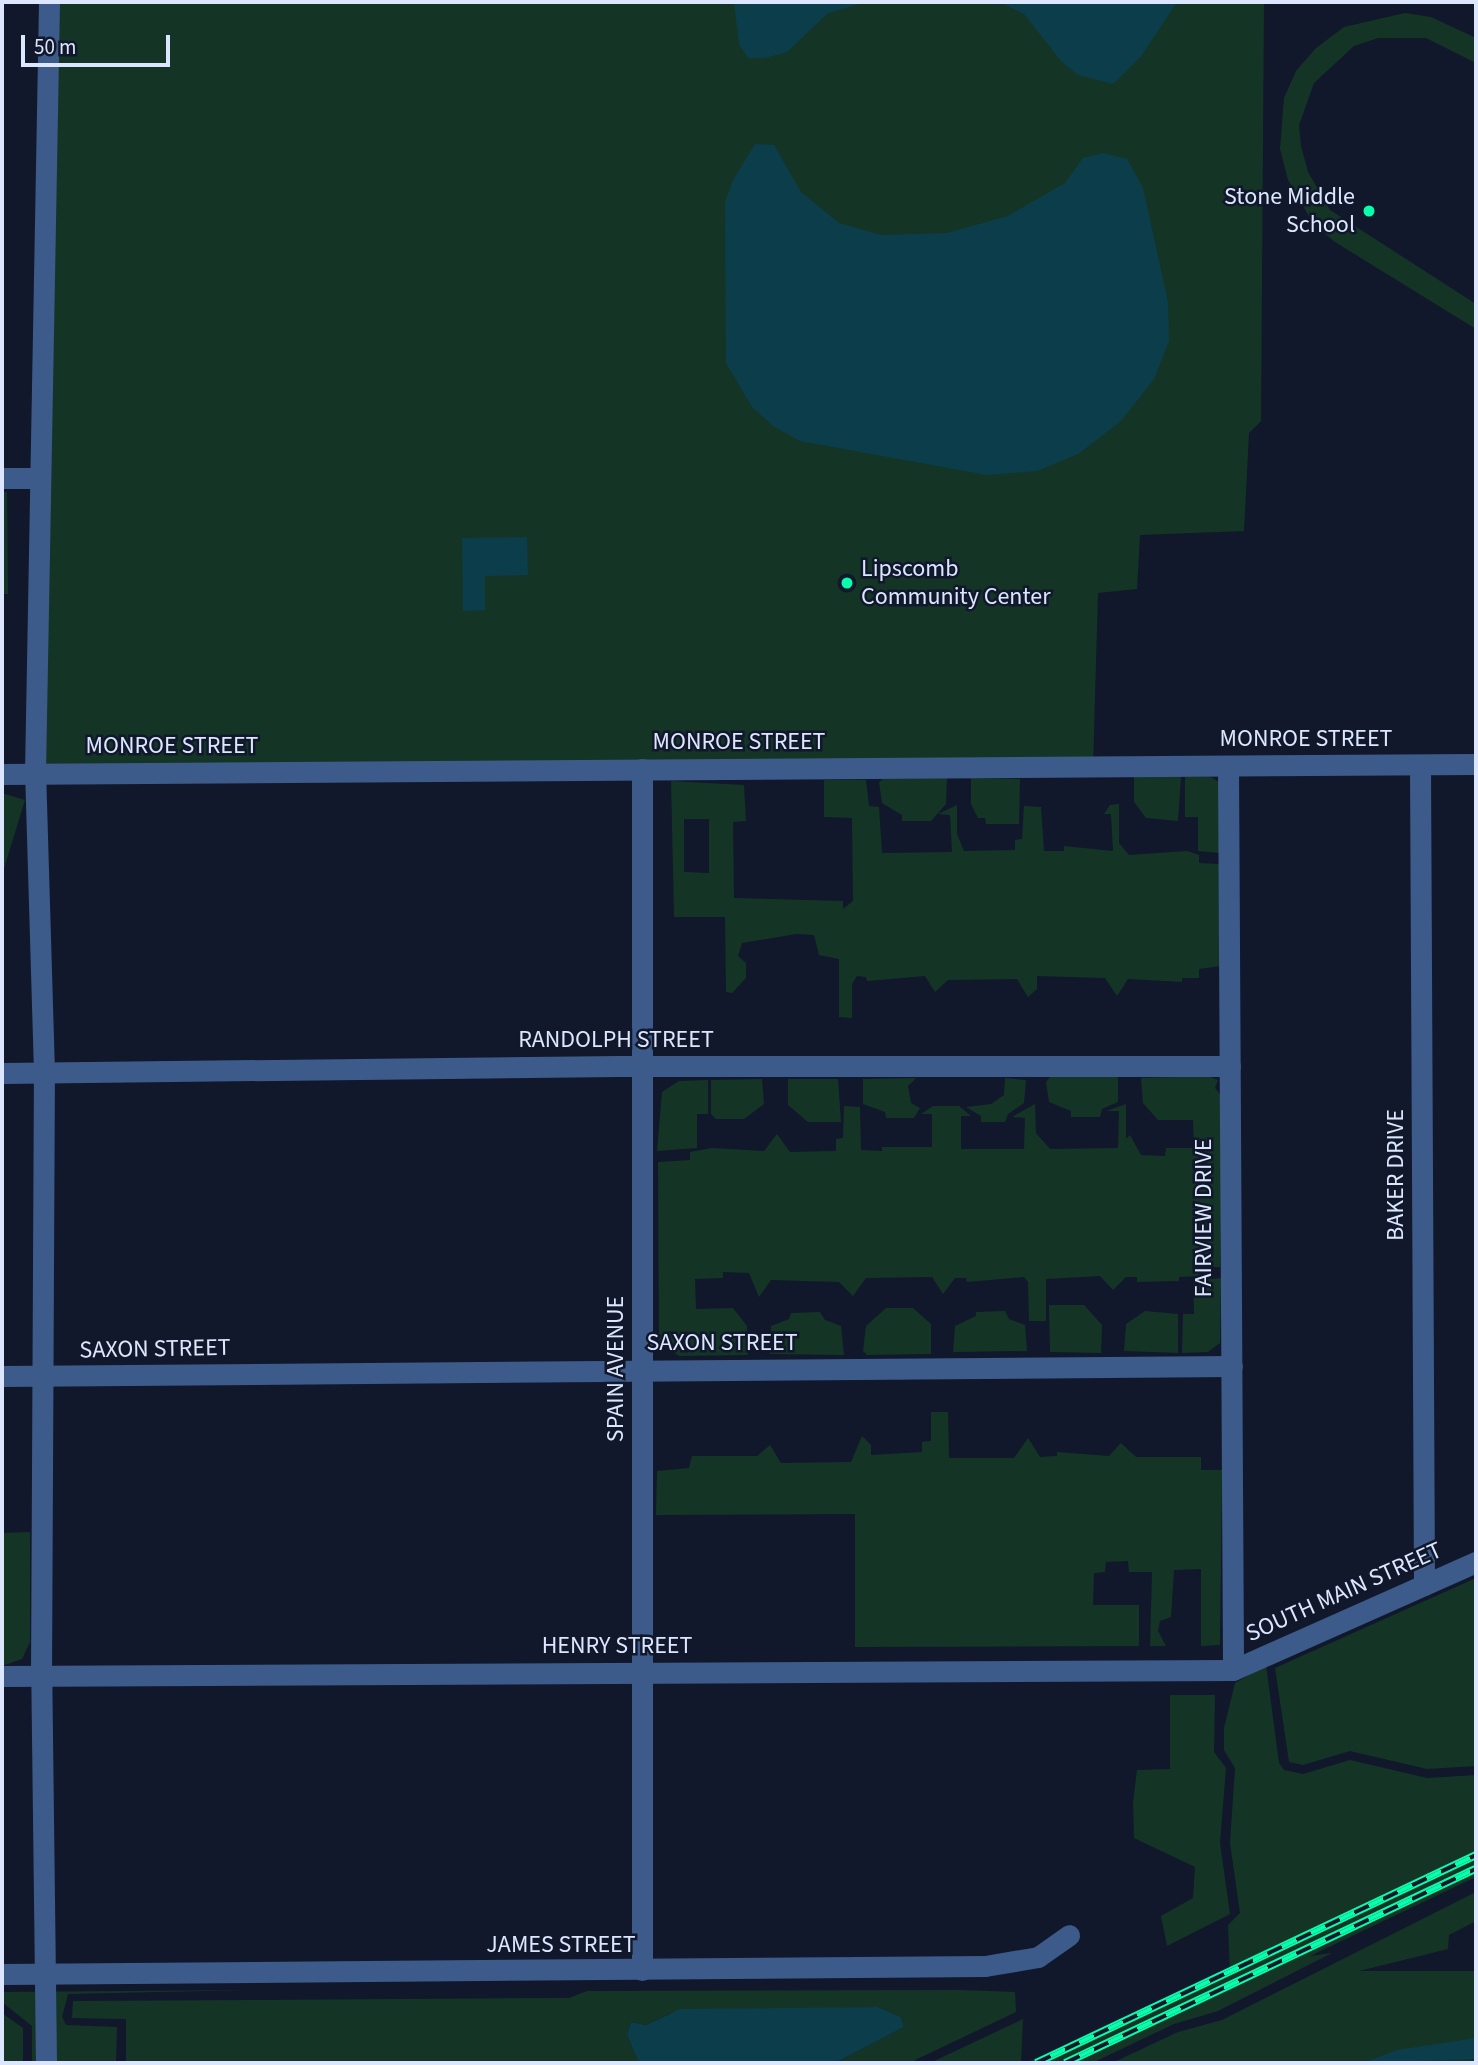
<!DOCTYPE html>
<style>
body{margin:0}
#map{position:relative;width:1478px;height:2065px;overflow:hidden;background:#11182b;font-family:"Source Sans 3",sans-serif}
div>[style]{position:absolute}
[style*='--x']{left:calc(var(--x)*1px);top:calc(var(--y)*1px);width:calc(var(--w)*1px);rotate:calc(var(--a)*1deg)}
.green>*{inset:0;background:#143526;transform-origin:0 0}
.water>*{inset:0;background:#0c3d4a}
.minor>*{height:21px;margin:-10.5px;padding:0 10.5px;transform-origin:10.5px;border-radius:10.5px;background:#3d5b8a}
.rail>*{height:8px;margin-top:-4px;transform-origin:0;background:repeating-linear-gradient(90deg,#11182b 0 16px,#0afdac 0 32px);box-sizing:border-box;border-block:2px solid #0afdac}
.dots>*{width:19px;height:19px;translate:-50% -50%;box-sizing:border-box;border:4px solid #11182b;border-radius:50%}
span{translate:-50% -50%;white-space:nowrap;text-align:center;line-height:1.15;-webkit-text-stroke:5px #11182b;paint-order:stroke}
.poi-label{font-size:24px;color:#dce7ff}
.right{translate:-100% -50%;text-align:right}
.left{translate:0 -50%;text-align:left}
.street-label{font-size:24px;color:#dce7ff}
.frame{position:absolute;inset:0;border:4px solid #dce7ff;pointer-events:none}
.scale{position:absolute;left:21px;top:35px;width:149px;height:32px;box-sizing:border-box;border:4px solid #dce7ff;border-top:0;padding-left:9px;font-size:21px;line-height:24px;white-space:nowrap;color:#dce7ff;-webkit-text-stroke:5px #11182b;paint-order:stroke}
</style>
<div id="map">
<div class="green">
<div style="clip-path:polygon(49px 2px,1264px 2px,1261px 421px,1249px 433px,1244px 531px,1140px 535px,1137px 589px,1098px 593px,1093px 766px,35px 773px)"></div>
<div style="clip-path:polygon(1405px 13px,1431px 17px,1476px 38px,1476px 63px,1426px 38px,1378px 38px,1354px 46px,1314px 83px,1299px 125px,1301px 146px,1308px 172px,1330px 210px,1476px 304px,1476px 329px,1335px 242px,1314px 225px,1288px 180px,1280px 149px,1284px 98px,1296px 71px,1316px 48px,1344px 27px)"></div>
<div style="clip-path:polygon(2px 492px,7px 492px,8px 594px,2px 594px)"></div>
<div style="clip-path:polygon(1134px 777px,1181px 777px,1178px 821px,1146px 818px,1134px 802px)"></div>
<div style="clip-path:polygon(1185px 777px,1211px 777px,1219px 782px,1220px 853px,1198px 851px,1198px 817px,1185px 817px)"></div>
<div style="clip-path:polygon(947px 778px,946px 804px,931px 821px,902px 821px,902px 815px,882px 803px,879px 782px,883px 779px)"></div>
<div style="clip-path:polygon(971px 778px,1020px 779px,1019px 824px,986px 824px,985px 818px,978px 818px,971px 804px)"></div>
<div style="clip-path:polygon(evenodd,824px 780px,866px 780px,869px 806px,879px 807px,882px 853px,952px 852px,950px 815px,938px 814px,957px 805px,957px 834px,964px 851px,1015px 850px,1015px 840px,1022px 839px,1024px 806px,1041px 807px,1044px 851px,1064px 851px,1064px 846px,1113px 851px,1111px 814px,1104px 814px,1110px 805px,1119px 804px,1119px 843px,1129px 855px,1187px 851px,1199px 855px,1199px 863px,1220px 864px,1221px 966px,1199px 969px,1199px 978px,1182px 978px,1182px 982px,1128px 979px,1117px 996px,1105px 978px,1037px 976px,1037px 989px,1028px 997px,1017px 979px,948px 980px,935px 992px,925px 976px,867px 981px,866px 977px,857px 976px,852px 984px,852px 1018px,839px 1017px,839px 959px,819px 955px,814px 935px,796px 934px,742px 943px,738px 956px,746px 963px,746px 978px,732px 993px,726px 992px,725px 917px,674px 917px,671px 781px,744px 785px,746px 821px,733px 822px,734px 898px,843px 901px,843px 909px,853px 901px,852px 818px,824px 817px,824px 780px,684px 819px,709px 819px,709px 873px,684px 872px,684px 819px)"></div>
<div style="left:2px;top:793px;width:24px;height:265px;rotate:17deg"></div>
<div style="clip-path:polygon(1208px 1076px,1218px 1080px,1215px 1088px,1223px 1098px,1220px 1267px,1200px 1267px,1200px 1276px,1179px 1277px,1179px 1281px,1137px 1282px,1137px 1277px,1126px 1277px,1113px 1290px,1100px 1276px,1046px 1279px,1046px 1321px,1029px 1321px,1028px 1282px,1024px 1277px,967px 1282px,966px 1278px,955px 1278px,943px 1294px,932px 1277px,866px 1278px,853px 1296px,839px 1282px,771px 1280px,759px 1297px,749px 1273px,723px 1272px,723px 1278px,695px 1279px,696px 1309px,733px 1308px,747px 1326px,748px 1355px,679px 1356px,659px 1343px,658px 1162px,690px 1160px,690px 1152px,712px 1148px,764px 1151px,777px 1134px,790px 1152px,836px 1151px,836px 1139px,843px 1138px,844px 1106px,860px 1107px,861px 1150px,882px 1151px,882px 1147px,932px 1147px,932px 1114px,921px 1114px,933px 1106px,959px 1106px,971px 1116px,961px 1116px,961px 1149px,1024px 1149px,1025px 1118px,1012px 1117px,1035px 1104px,1036px 1133px,1050px 1149px,1118px 1148px,1119px 1111px,1106px 1111px,1126px 1104px,1126px 1139px,1130px 1135px,1141px 1155px,1165px 1156px,1166px 1148px,1194px 1148px,1193px 1120px,1158px 1120px,1143px 1103px,1141px 1078px)"></div>
<div style="clip-path:polygon(1050px 1077px,1118px 1077px,1118px 1102px,1102px 1109px,1100px 1117px,1071px 1117px,1071px 1111px,1049px 1102px,1046px 1082px)"></div>
<div style="clip-path:polygon(916px 1078px,908px 1086px,911px 1103px,920px 1108px,914px 1118px,886px 1118px,885px 1112px,863px 1104px,863px 1079px)"></div>
<div style="clip-path:polygon(1005px 1078px,1026px 1080px,1024px 1103px,1008px 1114px,1005px 1122px,981px 1122px,981px 1116px,966px 1107px,991px 1104px,1004px 1095px)"></div>
<div style="clip-path:polygon(762px 1079px,764px 1104px,744px 1119px,716px 1119px,711px 1114px,711px 1080px)"></div>
<div style="clip-path:polygon(838px 1079px,841px 1122px,808px 1122px,788px 1105px,788px 1079px)"></div>
<div style="clip-path:polygon(708px 1080px,708px 1114px,697px 1114px,697px 1148px,657px 1151px,662px 1092px,679px 1081px)"></div>
<div style="clip-path:polygon(1221px 1278px,1220px 1343px,1208px 1352px,1182px 1353px,1183px 1314px,1194px 1314px,1193px 1281px)"></div>
<div style="clip-path:polygon(1049px 1305px,1084px 1305px,1102px 1325px,1101px 1353px,1050px 1352px)"></div>
<div style="clip-path:polygon(886px 1308px,913px 1308px,931px 1324px,931px 1354px,867px 1355px,863px 1351px,866px 1326px)"></div>
<div style="clip-path:polygon(1005px 1311px,1009px 1319px,1025px 1325px,1027px 1351px,953px 1352px,955px 1326px,976px 1316px,976px 1312px)"></div>
<div style="clip-path:polygon(1145px 1311px,1178px 1314px,1178px 1353px,1124px 1351px,1126px 1324px)"></div>
<div style="clip-path:polygon(820px 1312px,825px 1320px,841px 1326px,844px 1355px,770px 1354px,771px 1326px,789px 1319px,791px 1313px)"></div>
<div style="clip-path:polygon(931px 1412px,948px 1412px,949px 1458px,1014px 1458px,1028px 1438px,1040px 1457px,1057px 1456px,1057px 1452px,1109px 1456px,1121px 1443px,1136px 1457px,1201px 1457px,1201px 1470px,1222px 1470px,1220px 1645px,1201px 1646px,1201px 1569px,1174px 1570px,1171px 1617px,1160px 1621px,1158px 1631px,1166px 1646px,1150px 1646px,1152px 1572px,1129px 1572px,1128px 1561px,1106px 1562px,1105px 1572px,1094px 1573px,1093px 1605px,1139px 1605px,1139px 1646px,855px 1647px,855px 1514px,656px 1515px,657px 1471px,689px 1468px,692px 1456px,757px 1456px,770px 1445px,781px 1463px,851px 1462px,862px 1436px,871px 1445px,871px 1455px,922px 1452px,922px 1442px,931px 1441px)"></div>
<div style="clip-path:polygon(30px 1532px,30px 1642px,22px 1659px,2px 1666px,2px 1533px)"></div>
<div style="clip-path:polygon(1476px 1578px,1476px 1766px,1427px 1769px,1350px 1751px,1303px 1765px,1289px 1762px,1275px 1668px)"></div>
<div style="clip-path:polygon(1266px 1665px,1279px 1763px,1284px 1770px,1303px 1774px,1350px 1760px,1427px 1778px,1476px 1775px,1476px 1877px,1310px 1956px,1332px 1953px,1218px 2011px,1174px 2024px,1092px 2063px,1025px 2063px,1230px 1974px,1228px 1925px,1240px 1913px,1230px 1843px,1235px 1768px,1224px 1750px,1224px 1728px,1235px 1683px)"></div>
<div style="clip-path:polygon(1170px 1695px,1215px 1695px,1214px 1752px,1226px 1768px,1220px 1843px,1230px 1914px,1167px 1946px,1161px 1916px,1193px 1898px,1195px 1867px,1134px 1838px,1133px 1803px,1137px 1770px,1170px 1769px)"></div>
<div style="clip-path:polygon(1476px 1892px,1476px 1921px,1449px 1935px,1448px 1949px,1359px 1971px,1476px 1971px,1476px 2063px,1112px 2063px,1178px 2032px,1222px 2020px)"></div>
<div style="clip-path:polygon(251px 1990px,68px 1994px,62px 2017px,66px 2025px,117px 2027px,116px 2063px,32px 2063px,32px 2026px,2px 2002px,2px 1992px)"></div>
<div style="clip-path:polygon(960px 1990px,1015px 1992px,1016px 2012px,909px 2063px,835px 2063px,904px 2027px,901px 2017px,878px 2007px,671px 2013px,646px 2025px,631px 2022px,627px 2035px,639px 2063px,126px 2063px,126px 2019px,72px 2018px,73px 2001px,569px 1998px,587px 1991px)"></div>
<div style="clip-path:polygon(2px 2013px,23px 2028px,23px 2063px,2px 2063px)"></div>
<div style="clip-path:polygon(1023px 2018px,1021px 2063px,930px 2063px,1021px 2020px)"></div>
</div>
<div class="water">
<div style="clip-path:polygon(734px 2px,867px 2px,828px 13px,787px 52px,765px 58px,748px 58px,739px 44px)"></div>
<div style="clip-path:polygon(1000px 2px,1177px 2px,1142px 55px,1113px 84px,1078px 75px,1061px 61px,1024px 14px)"></div>
<div style="clip-path:polygon(755px 144px,774px 145px,801px 192px,839px 223px,881px 235px,947px 233px,1008px 216px,1065px 183px,1083px 158px,1103px 153px,1127px 159px,1143px 188px,1168px 302px,1169px 341px,1154px 379px,1121px 421px,1078px 454px,1037px 471px,987px 475px,800px 441px,773px 426px,752px 407px,726px 363px,725px 203px,733px 180px)"></div>
<div style="clip-path:polygon(527px 537px,528px 575px,485px 576px,485px 610px,463px 611px,462px 538px)"></div>
<div style="clip-path:polygon(878px 2007px,901px 2017px,904px 2027px,835px 2063px,639px 2063px,627px 2035px,631px 2022px,646px 2025px,680px 2009px)"></div>
<div style="clip-path:polygon(1476px 2038px,1476px 2059px,1363px 2063px,1397px 2050px)"></div>
</div>
<div class="minor">
<div style="--x:2;--y:478;--w:35;--a:0"></div>
<div style="--x:1420;--y:765;--w:820;--a:89.72"></div>
<div style="--x:1228;--y:766;--w:904;--a:89.68"></div>
<div style="--x:2;--y:774;--w:1474;--a:-0.39"></div>
<div style="--x:2;--y:1073;--w:617;--a:-0.65"></div>
<div style="--x:619;--y:1066;--w:611;--a:0"></div>
<div style="--x:2;--y:1376;--w:1230;--a:-0.47"></div>
<div style="--x:2;--y:1676;--w:1231;--a:-0.28"></div>
<div style="--x:1233;--y:1670;--w:266;--a:-24"></div>
<div style="--x:642;--y:1970;--w:1201;--a:-90"></div>
<div style="--x:2;--y:1974;--w:983;--a:-0.47"></div>
<div style="--x:985;--y:1966;--w:54;--a:-9.6"></div>
<div style="--x:1038;--y:1957;--w:38;--a:-35"></div>
<div style="--x:46;--y:2063;--w:387;--a:-90.7"></div>
<div style="--x:41;--y:1676;--w:604;--a:-89.72"></div>
<div style="--x:44;--y:1072;--w:299;--a:-91.7"></div>
<div style="--x:35;--y:773;--w:771;--a:-88.96"></div>
</div>
<div class="rail">
<div style="--x:1036;--y:2063;--w:487;--a:-25.3"></div>
<div style="--x:1065;--y:2063;--w:454;--a:-25.3"></div>
</div>
<div class="dots">
<div style="left:1369px;top:211px;background:#0afdac"></div>
<div style="left:847px;top:583px;background:#0afdac"></div>
</div>
<div class="poi-label">
<span class="right" style="left:1355px;top:211px">Stone Middle<br>School</span>
<span class="left" style="left:861px;top:583px">Lipscomb<br>Community Center</span>
</div>
<div class="street-label">
<span style="left:1306px;top:739px">MONROE STREET</span>
<span style="left:739px;top:742px">MONROE STREET</span>
<span style="left:172px;top:746px">MONROE STREET</span>
<span style="left:616px;top:1040px">RANDOLPH STREET</span>
<span style="left:1396px;top:1175px;rotate:-90deg">BAKER DRIVE</span>
<span style="left:1204px;top:1218px;rotate:-90deg">FAIRVIEW DRIVE</span>
<span style="left:722px;top:1343px">SAXON STREET</span>
<span style="left:155px;top:1349px;rotate:-1deg">SAXON STREET</span>
<span style="left:616px;top:1369px;rotate:-90deg">SPAIN AVENUE</span>
<span style="left:1344px;top:1592px;rotate:-24deg">SOUTH MAIN STREET</span>
<span style="left:617px;top:1646px">HENRY STREET</span>
<span style="left:561px;top:1945px">JAMES STREET</span>
</div>
<div class="frame"></div>
<div class="scale">50 m</div>
</div>
